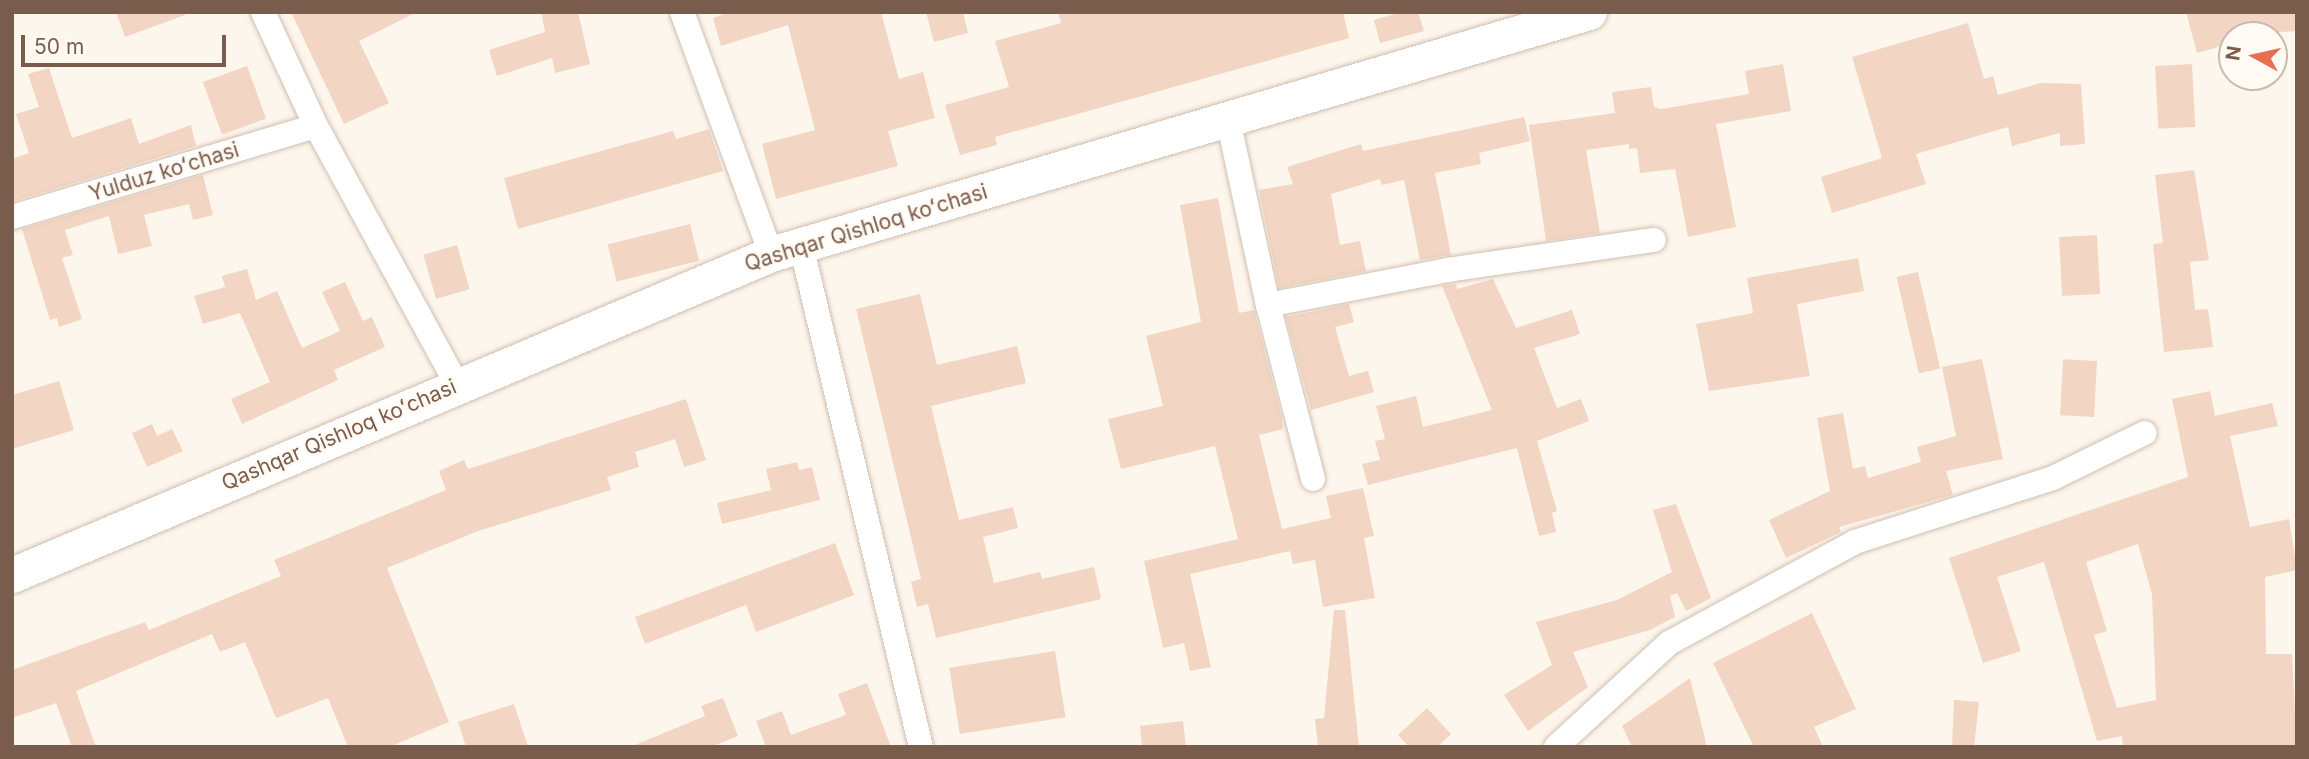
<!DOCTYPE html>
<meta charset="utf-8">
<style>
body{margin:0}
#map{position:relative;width:2309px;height:759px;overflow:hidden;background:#fdf6ec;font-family:Inter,sans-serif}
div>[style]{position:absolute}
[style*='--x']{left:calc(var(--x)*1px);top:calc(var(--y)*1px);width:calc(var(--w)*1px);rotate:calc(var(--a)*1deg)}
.building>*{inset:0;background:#f3d5c3;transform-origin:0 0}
.roads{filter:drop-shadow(0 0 2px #d1beb0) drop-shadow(0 0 2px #d1beb0)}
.street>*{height:24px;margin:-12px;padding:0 12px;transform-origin:12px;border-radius:12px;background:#fff}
.secondary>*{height:35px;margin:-17.5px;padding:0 17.5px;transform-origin:17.5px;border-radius:17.5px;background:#fff}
span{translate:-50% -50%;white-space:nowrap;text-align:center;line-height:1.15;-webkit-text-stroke:5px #fffaf3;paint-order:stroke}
.street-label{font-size:21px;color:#7a5c4d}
.frame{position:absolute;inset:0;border:14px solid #7a5c4d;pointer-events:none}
.north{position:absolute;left:2218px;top:21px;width:70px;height:70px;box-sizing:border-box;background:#fffaf3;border:2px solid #cabbb1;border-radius:50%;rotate:278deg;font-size:19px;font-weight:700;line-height:28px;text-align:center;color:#7a5c4d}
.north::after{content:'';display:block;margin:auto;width:24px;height:32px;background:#e76f51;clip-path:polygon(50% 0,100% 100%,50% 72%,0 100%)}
.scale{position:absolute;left:21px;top:35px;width:205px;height:32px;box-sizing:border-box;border:4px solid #7a5c4d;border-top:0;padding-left:9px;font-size:21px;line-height:24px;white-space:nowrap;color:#7a5c4d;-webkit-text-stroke:5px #fffaf3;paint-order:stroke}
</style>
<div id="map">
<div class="building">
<div style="clip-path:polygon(116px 12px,185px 12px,185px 15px,125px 37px)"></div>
<div style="clip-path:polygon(291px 12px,417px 12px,359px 41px,389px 103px,344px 124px)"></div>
<div style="clip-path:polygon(541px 12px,578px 12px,590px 64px,555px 73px,552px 58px,497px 76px,489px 50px,545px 32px)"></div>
<div style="clip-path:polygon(730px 12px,881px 12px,899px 79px,923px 72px,935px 118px,888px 131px,898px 166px,776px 199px,762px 144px,815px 130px,788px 25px,721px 46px,713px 18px)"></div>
<div style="clip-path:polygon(926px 12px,963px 12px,968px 33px,934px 42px)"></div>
<div style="clip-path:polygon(1058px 12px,1343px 12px,1349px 38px,995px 137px,997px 145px,960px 155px,945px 105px,1009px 87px,995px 41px,1061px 23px)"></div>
<div style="clip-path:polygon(1402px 12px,1418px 12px,1424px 31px,1380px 43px,1374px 20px)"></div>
<div style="clip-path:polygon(2186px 12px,2297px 12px,2297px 31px,2232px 35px,2232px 43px,2197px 53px)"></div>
<div style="clip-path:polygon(1968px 23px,1984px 79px,1993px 76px,1998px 95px,2041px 83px,2081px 84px,2085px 144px,2060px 146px,2060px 133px,2012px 146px,2008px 127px,1916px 154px,1926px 184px,1832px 213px,1821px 177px,1882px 158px,1852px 57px)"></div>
<div style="clip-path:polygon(1783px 64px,1791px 111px,1716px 124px,1736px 227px,1688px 237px,1675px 169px,1640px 173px,1637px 148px,1629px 149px,1629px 144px,1586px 150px,1600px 233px,1546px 241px,1529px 125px,1615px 113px,1612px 92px,1651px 87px,1654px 107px,1661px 109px,1749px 94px,1745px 71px)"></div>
<div style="left:2192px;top:64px;width:63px;height:37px;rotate:87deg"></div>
<div style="left:247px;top:66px;width:56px;height:47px;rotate:70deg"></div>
<div style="clip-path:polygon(49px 68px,72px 138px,131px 118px,139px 144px,191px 125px,196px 146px,14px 201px,12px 159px,29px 153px,16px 114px,39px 107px,28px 74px)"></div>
<div style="clip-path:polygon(1524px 117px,1530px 141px,1479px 153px,1481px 164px,1435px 173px,1451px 255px,1420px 260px,1404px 180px,1382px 185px,1380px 179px,1331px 194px,1340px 245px,1360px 241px,1366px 271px,1279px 288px,1259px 190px,1293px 184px,1287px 167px,1361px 144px,1363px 151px)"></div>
<div style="clip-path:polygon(709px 129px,723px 171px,518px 229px,504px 178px,673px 131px,676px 139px)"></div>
<div style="clip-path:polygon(2194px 170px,2209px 260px,2190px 262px,2195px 310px,2208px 309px,2213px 347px,2164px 352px,2153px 244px,2163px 243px,2155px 175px)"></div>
<div style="clip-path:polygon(203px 175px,213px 215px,193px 220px,189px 204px,144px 215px,152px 246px,118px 254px,109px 216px,65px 230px,73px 255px,62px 258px,82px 319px,59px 327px,57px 318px,50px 320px,22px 229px)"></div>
<div style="clip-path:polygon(1218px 198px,1239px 313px,1254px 310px,1282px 418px,1283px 429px,1259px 435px,1282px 529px,1331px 518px,1326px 496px,1363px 488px,1374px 536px,1364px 538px,1375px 598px,1323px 607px,1315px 560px,1293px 564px,1290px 551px,1190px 574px,1211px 667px,1190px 671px,1184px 643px,1163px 648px,1144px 561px,1238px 539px,1215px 446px,1121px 469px,1108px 419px,1163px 406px,1146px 336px,1201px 322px,1180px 205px)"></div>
<div style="left:690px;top:224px;width:38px;height:85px;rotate:76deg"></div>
<div style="left:2097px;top:235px;width:59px;height:38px;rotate:87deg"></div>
<div style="left:457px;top:245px;width:46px;height:35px;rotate:74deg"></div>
<div style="clip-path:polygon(1858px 258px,1864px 291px,1797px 304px,1810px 376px,1709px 391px,1696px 324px,1753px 313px,1747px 278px)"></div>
<div style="clip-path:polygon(247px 269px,256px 300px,277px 291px,302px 348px,340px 331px,322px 292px,345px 282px,363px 321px,372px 317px,385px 347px,334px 370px,338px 380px,242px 424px,231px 399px,270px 382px,240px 313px,203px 324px,194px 296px,225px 287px,222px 276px)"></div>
<div style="left:1918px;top:272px;width:99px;height:22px;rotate:77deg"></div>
<div style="clip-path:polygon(1493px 279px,1516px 328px,1572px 310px,1580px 334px,1534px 348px,1557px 408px,1581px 399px,1589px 421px,1537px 441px,1557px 511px,1552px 513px,1556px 532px,1539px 536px,1517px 448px,1368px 485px,1362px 464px,1380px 460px,1375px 441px,1385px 439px,1376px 406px,1416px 396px,1423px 427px,1492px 410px,1442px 286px,1456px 284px,1457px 289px)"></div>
<div style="clip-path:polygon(920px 294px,937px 365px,1017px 346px,1026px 383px,931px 406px,959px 520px,1013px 507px,1018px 528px,983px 537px,994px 583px,1040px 572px,1042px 579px,1094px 567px,1101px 599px,936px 638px,928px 604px,917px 607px,911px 582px,921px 579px,856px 309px)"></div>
<div style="clip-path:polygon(1349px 304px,1354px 322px,1335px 327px,1349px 376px,1368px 371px,1374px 392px,1311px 410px,1286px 317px)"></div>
<div style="clip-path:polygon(1982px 359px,2003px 459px,1946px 471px,1953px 495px,1839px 527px,1841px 532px,1786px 558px,1769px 520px,1830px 491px,1817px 418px,1843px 413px,1853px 469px,1865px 466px,1868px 478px,1921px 462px,1917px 447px,1956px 436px,1942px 367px)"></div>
<div style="left:2097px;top:361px;width:56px;height:34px;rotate:93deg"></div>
<div style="clip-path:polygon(59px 381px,74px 430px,12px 449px,12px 395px)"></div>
<div style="clip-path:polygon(evenodd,2210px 391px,2215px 416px,2272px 403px,2278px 426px,2230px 436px,2250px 527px,2289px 519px,2297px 570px,2265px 577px,2266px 654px,2292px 654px,2297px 747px,2123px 747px,2122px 736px,2097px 741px,2044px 562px,1997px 577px,2021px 651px,1983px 663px,1949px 558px,2188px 477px,2172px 399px,2210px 391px,2138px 544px,2152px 594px,2156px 700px,2117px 708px,2094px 635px,2107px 631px,2086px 562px,2138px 544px)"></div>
<div style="clip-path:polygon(686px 399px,706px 460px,684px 467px,675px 439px,635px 452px,639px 467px,607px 477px,611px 490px,478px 531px,387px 568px,449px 722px,389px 747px,348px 747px,328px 698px,276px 718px,245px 642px,220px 652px,212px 634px,76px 691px,96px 747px,72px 747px,56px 703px,12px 718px,12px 670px,145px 622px,149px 630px,281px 576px,274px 560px,446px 490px,439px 471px,464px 460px,468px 469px)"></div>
<div style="clip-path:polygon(152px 424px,157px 436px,172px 429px,183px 451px,147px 467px,132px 433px)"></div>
<div style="clip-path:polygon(797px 462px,799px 470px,812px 467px,820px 500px,722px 524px,717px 503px,771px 490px,766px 469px)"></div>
<div style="clip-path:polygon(1676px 504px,1711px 598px,1686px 611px,1677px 593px,1670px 596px,1675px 617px,1650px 630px,1573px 652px,1588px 687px,1528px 731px,1504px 695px,1552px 665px,1536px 622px,1617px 600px,1672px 572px,1653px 510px)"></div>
<div style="clip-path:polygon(835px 543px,854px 595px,756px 632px,746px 605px,645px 644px,635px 617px)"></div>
<div style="clip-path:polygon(1334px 610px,1345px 610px,1359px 747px,1318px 747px,1315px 719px,1324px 718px)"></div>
<div style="clip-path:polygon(1812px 613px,1856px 709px,1814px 727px,1823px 747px,1754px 747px,1713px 663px)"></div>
<div style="left:1055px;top:651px;width:67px;height:107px;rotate:81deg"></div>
<div style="clip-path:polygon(1690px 678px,1707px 747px,1632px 747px,1622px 726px)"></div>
<div style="clip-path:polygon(867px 683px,891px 747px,766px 747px,756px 721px,782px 711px,791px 735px,846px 715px,838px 694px)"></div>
<div style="clip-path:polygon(723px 698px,738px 736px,711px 747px,630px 747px,705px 716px,701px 706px)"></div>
<div style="clip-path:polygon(1954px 700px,1979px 702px,1974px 747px,1952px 747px)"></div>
<div style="clip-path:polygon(514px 704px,528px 747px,466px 747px,458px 722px)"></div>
<div style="clip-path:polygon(1427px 708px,1451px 734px,1437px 747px,1409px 747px,1398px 735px)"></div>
<div style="clip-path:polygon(1183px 721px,1186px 747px,1142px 747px,1140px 726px)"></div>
</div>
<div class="roads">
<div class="street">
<div style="--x:263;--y:12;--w:126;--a:65.1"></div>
<div style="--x:316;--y:126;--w:295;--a:61.4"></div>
<div style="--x:682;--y:12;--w:258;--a:69.8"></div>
<div style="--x:1228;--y:119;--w:190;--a:77.9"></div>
<div style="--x:12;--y:217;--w:317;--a:-16.7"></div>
<div style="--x:801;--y:245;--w:516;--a:76.56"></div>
<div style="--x:1313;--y:479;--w:180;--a:-104.5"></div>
<div style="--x:1268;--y:305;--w:183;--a:-11"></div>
<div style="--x:1448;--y:270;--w:208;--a:-8.3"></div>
<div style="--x:1556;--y:747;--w:154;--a:-42.6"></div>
<div style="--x:1669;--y:643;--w:212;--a:-28.5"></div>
<div style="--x:1855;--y:542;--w:208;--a:-17.9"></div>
<div style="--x:2053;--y:478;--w:102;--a:-26.1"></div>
</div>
<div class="secondary">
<div style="--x:12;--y:575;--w:824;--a:-22.92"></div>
<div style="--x:771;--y:254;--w:853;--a:-16.48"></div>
</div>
</div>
<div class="street-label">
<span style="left:164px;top:172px;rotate:-17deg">Yulduz koʻchasi</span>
<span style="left:866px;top:228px;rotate:-17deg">Qashqar Qishloq koʻchasi</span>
<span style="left:339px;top:435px;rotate:-23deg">Qashqar Qishloq koʻchasi</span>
</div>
<div class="frame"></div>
<div class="north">N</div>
<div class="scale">50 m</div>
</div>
